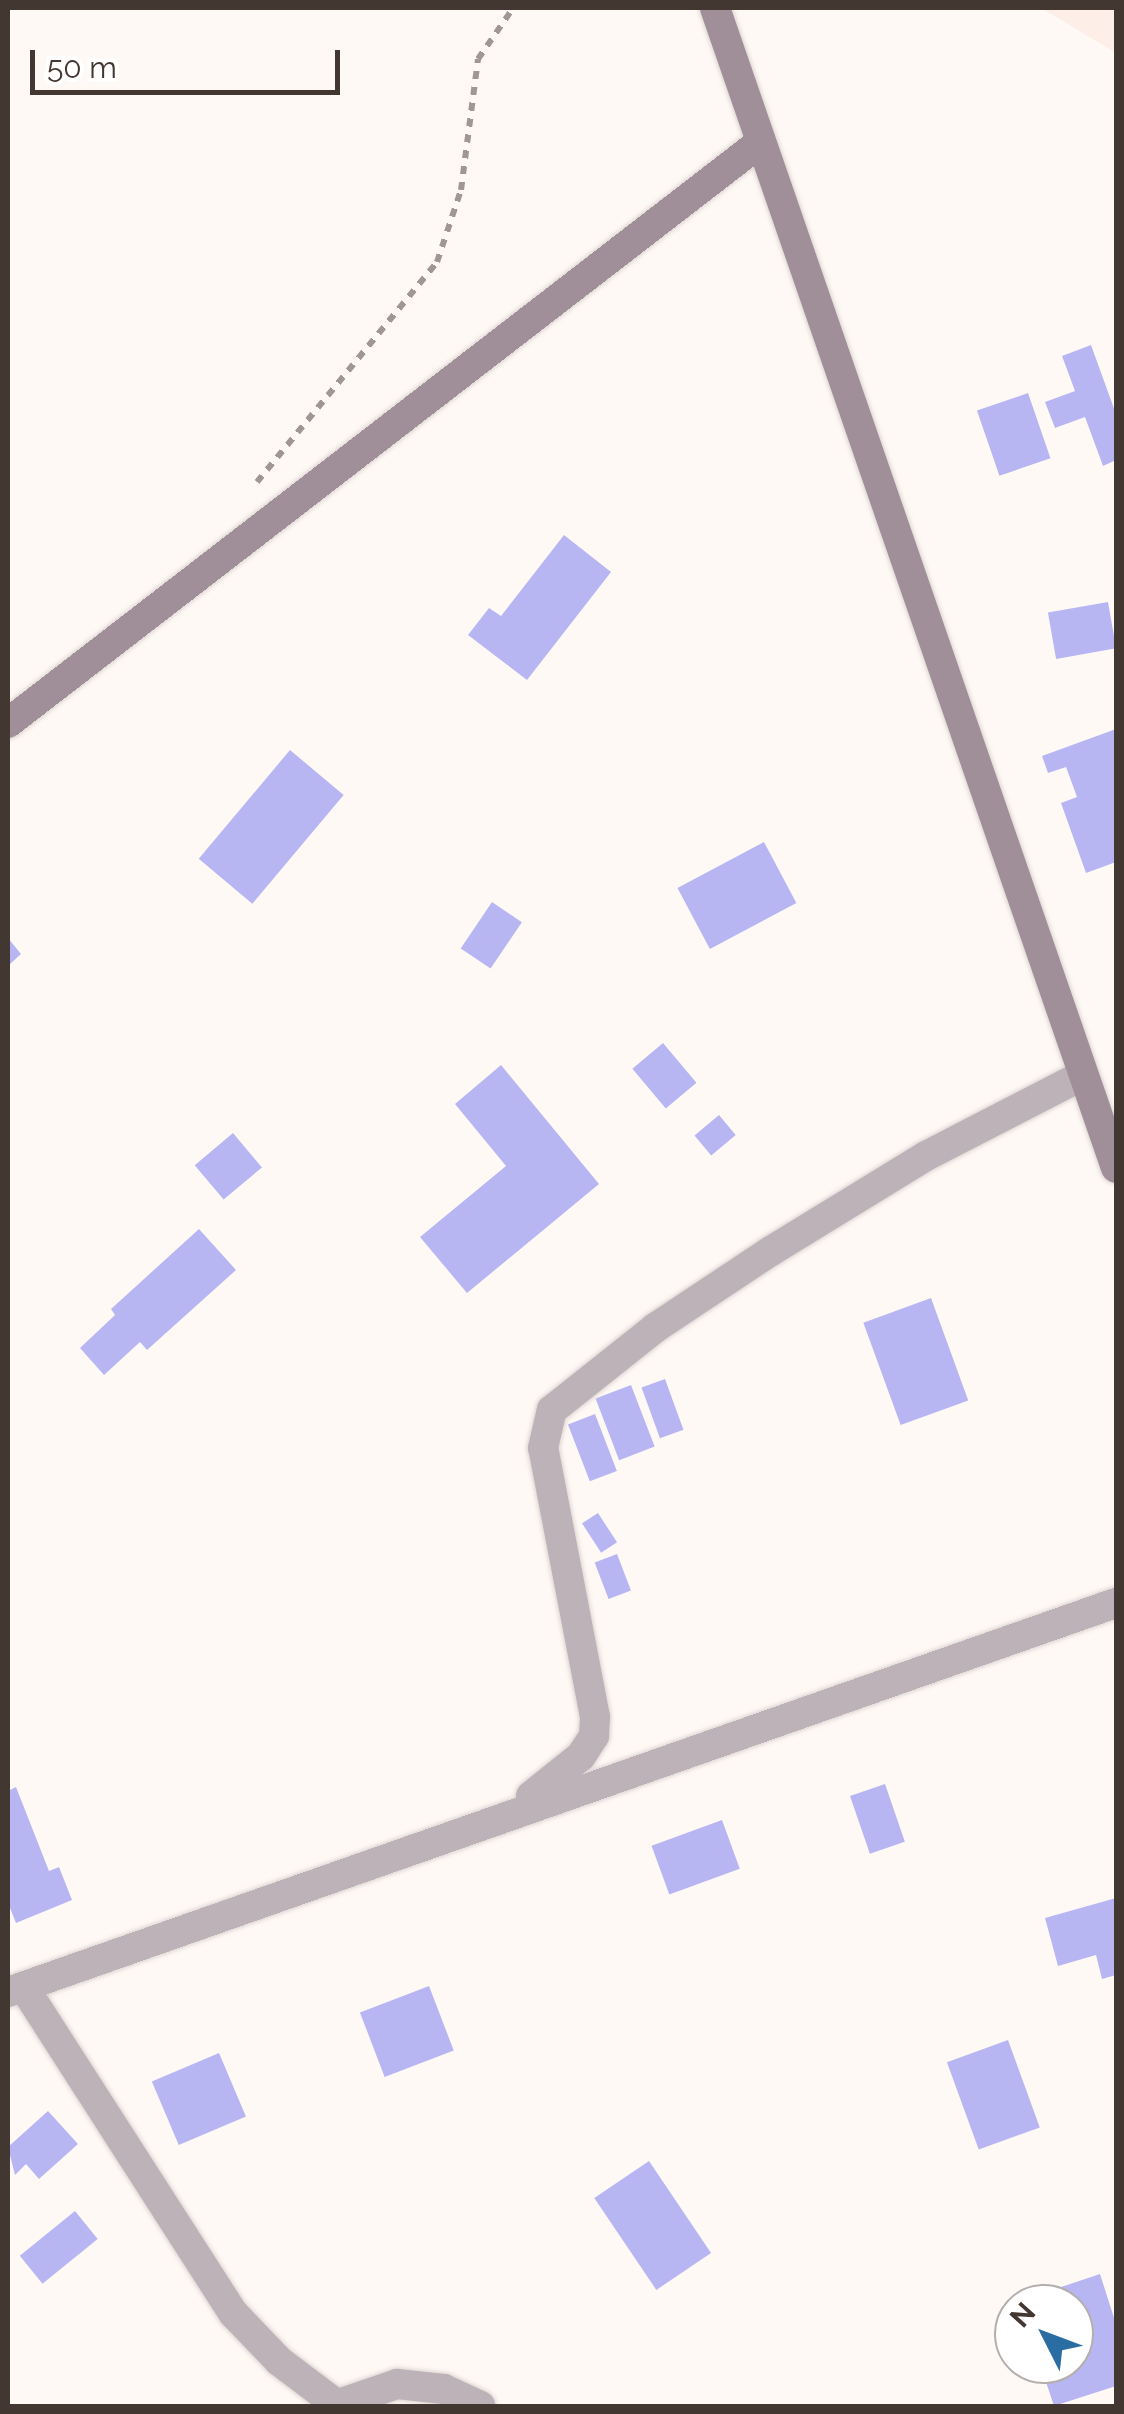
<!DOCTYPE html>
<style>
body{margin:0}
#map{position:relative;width:1124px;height:2414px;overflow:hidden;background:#fff9f6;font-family:Raleway,sans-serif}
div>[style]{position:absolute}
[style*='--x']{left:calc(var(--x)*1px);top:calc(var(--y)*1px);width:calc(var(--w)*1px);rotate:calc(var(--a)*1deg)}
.built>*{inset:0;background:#fdeee7}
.building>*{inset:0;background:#b7b6f2;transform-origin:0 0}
.path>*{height:6px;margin-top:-3px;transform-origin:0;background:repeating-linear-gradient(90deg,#a09793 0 8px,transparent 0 16px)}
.roads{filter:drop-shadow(0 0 2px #ddd6d3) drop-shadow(0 0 2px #ddd6d3)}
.street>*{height:30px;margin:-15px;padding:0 15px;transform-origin:15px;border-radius:15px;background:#beb2b9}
.secondary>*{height:30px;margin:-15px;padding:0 15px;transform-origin:15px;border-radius:15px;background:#a08f99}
span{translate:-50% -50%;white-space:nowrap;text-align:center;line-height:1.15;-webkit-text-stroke:8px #fff;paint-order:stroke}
.frame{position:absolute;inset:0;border:10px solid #433732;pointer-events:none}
.north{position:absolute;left:994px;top:2284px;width:100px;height:100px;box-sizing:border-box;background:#fff;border:2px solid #b4afad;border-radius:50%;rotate:312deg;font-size:28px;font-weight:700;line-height:40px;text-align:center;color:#433732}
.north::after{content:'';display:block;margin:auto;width:35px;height:45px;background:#2a6da3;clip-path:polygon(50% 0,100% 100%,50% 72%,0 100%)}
.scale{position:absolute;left:30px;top:50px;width:310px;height:45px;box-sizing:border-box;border:5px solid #433732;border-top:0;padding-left:12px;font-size:30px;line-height:35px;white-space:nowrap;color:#433732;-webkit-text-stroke:8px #fff;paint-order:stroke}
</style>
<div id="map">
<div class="built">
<div style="clip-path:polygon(1041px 8px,1116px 8px,1116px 53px)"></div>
</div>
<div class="building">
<div style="clip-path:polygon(1091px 345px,1116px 414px,1116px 460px,1103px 466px,1085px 417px,1055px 428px,1045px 402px,1075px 391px,1062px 356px)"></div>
<div style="left:1028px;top:393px;width:69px;height:54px;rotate:71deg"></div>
<div style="clip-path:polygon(564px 535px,611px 572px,527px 680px,468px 635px,489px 608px,501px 616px)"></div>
<div style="left:1108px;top:602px;width:47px;height:61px;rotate:80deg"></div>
<div style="clip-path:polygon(1116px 729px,1116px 862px,1086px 873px,1061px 803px,1077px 797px,1066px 767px,1048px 773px,1042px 756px)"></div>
<div style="left:290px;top:750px;width:70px;height:142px;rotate:40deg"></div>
<div style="left:764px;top:842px;width:69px;height:98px;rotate:62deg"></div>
<div style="left:492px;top:902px;width:36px;height:56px;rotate:34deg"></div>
<div style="clip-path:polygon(8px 938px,21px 954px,8px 966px)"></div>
<div style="left:663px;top:1043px;width:52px;height:40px;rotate:50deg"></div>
<div style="clip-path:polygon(501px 1065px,599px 1184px,467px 1293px,420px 1237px,506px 1166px,455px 1104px)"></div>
<div style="left:719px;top:1115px;width:26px;height:32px;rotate:50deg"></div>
<div style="left:233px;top:1133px;width:45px;height:50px;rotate:50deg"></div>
<div style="clip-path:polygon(199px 1229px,236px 1270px,147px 1350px,140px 1342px,104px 1375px,80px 1348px,115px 1315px,111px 1309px)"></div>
<div style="left:931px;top:1298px;width:109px;height:72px;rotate:70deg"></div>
<div style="left:665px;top:1379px;width:54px;height:25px;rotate:70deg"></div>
<div style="left:631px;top:1385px;width:66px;height:38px;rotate:69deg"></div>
<div style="left:595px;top:1414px;width:61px;height:29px;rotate:69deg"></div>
<div style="left:598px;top:1513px;width:35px;height:19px;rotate:57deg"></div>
<div style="left:617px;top:1554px;width:39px;height:24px;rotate:69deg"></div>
<div style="left:885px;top:1784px;width:61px;height:37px;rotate:71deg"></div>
<div style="clip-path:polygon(16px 1787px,49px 1871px,59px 1867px,72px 1900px,16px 1923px,8px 1903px,8px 1791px)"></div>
<div style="left:722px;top:1820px;width:52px;height:75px;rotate:70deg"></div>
<div style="clip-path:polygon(1116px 1898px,1116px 1975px,1102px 1979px,1096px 1955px,1058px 1966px,1045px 1918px)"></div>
<div style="left:429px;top:1986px;width:69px;height:74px;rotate:69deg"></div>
<div style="left:1008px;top:2040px;width:93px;height:65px;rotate:70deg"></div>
<div style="left:219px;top:2053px;width:69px;height:73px;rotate:67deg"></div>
<div style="clip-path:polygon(48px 2111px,78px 2144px,39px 2179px,26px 2164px,15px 2175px,8px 2147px)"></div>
<div style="left:649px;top:2161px;width:111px;height:66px;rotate:56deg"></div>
<div style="left:75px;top:2211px;width:36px;height:71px;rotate:51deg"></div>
<div style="clip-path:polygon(1100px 2274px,1116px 2324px,1116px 2386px,1054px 2406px,1040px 2364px,1074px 2364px,1074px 2304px,1019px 2301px)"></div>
</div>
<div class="path">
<div style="--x:257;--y:482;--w:284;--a:-50.7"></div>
<div style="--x:437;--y:262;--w:76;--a:-71.6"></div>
<div style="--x:461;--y:190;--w:132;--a:-82.6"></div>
<div style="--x:478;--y:59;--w:62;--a:-55.5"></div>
</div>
<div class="roads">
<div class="street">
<div style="--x:531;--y:1796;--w:64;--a:-38.7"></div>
<div style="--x:581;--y:1756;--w:24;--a:-57"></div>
<div style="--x:594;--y:1736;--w:19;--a:-87"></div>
<div style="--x:595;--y:1717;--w:274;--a:-100.9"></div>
<div style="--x:543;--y:1448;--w:39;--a:-77"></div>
<div style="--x:552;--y:1410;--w:132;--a:-38.5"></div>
<div style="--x:655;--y:1328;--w:139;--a:-33.6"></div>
<div style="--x:771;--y:1251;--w:182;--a:-31.5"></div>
<div style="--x:926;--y:1156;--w:177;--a:-27.3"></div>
<div style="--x:25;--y:1989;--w:386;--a:57.3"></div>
<div style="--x:234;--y:2314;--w:65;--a:46.2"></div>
<div style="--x:279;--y:2361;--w:71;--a:37"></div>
<div style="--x:8;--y:1992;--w:1174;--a:-19.35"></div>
<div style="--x:333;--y:2406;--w:68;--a:-19"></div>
<div style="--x:397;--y:2384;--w:47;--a:6.1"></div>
<div style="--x:444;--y:2389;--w:40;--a:25"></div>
</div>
<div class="secondary">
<div style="--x:715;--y:8;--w:1227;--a:70.93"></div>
<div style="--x:8;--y:723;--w:946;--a:-37.66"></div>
</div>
</div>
<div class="frame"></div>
<div class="north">N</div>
<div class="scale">50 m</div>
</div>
